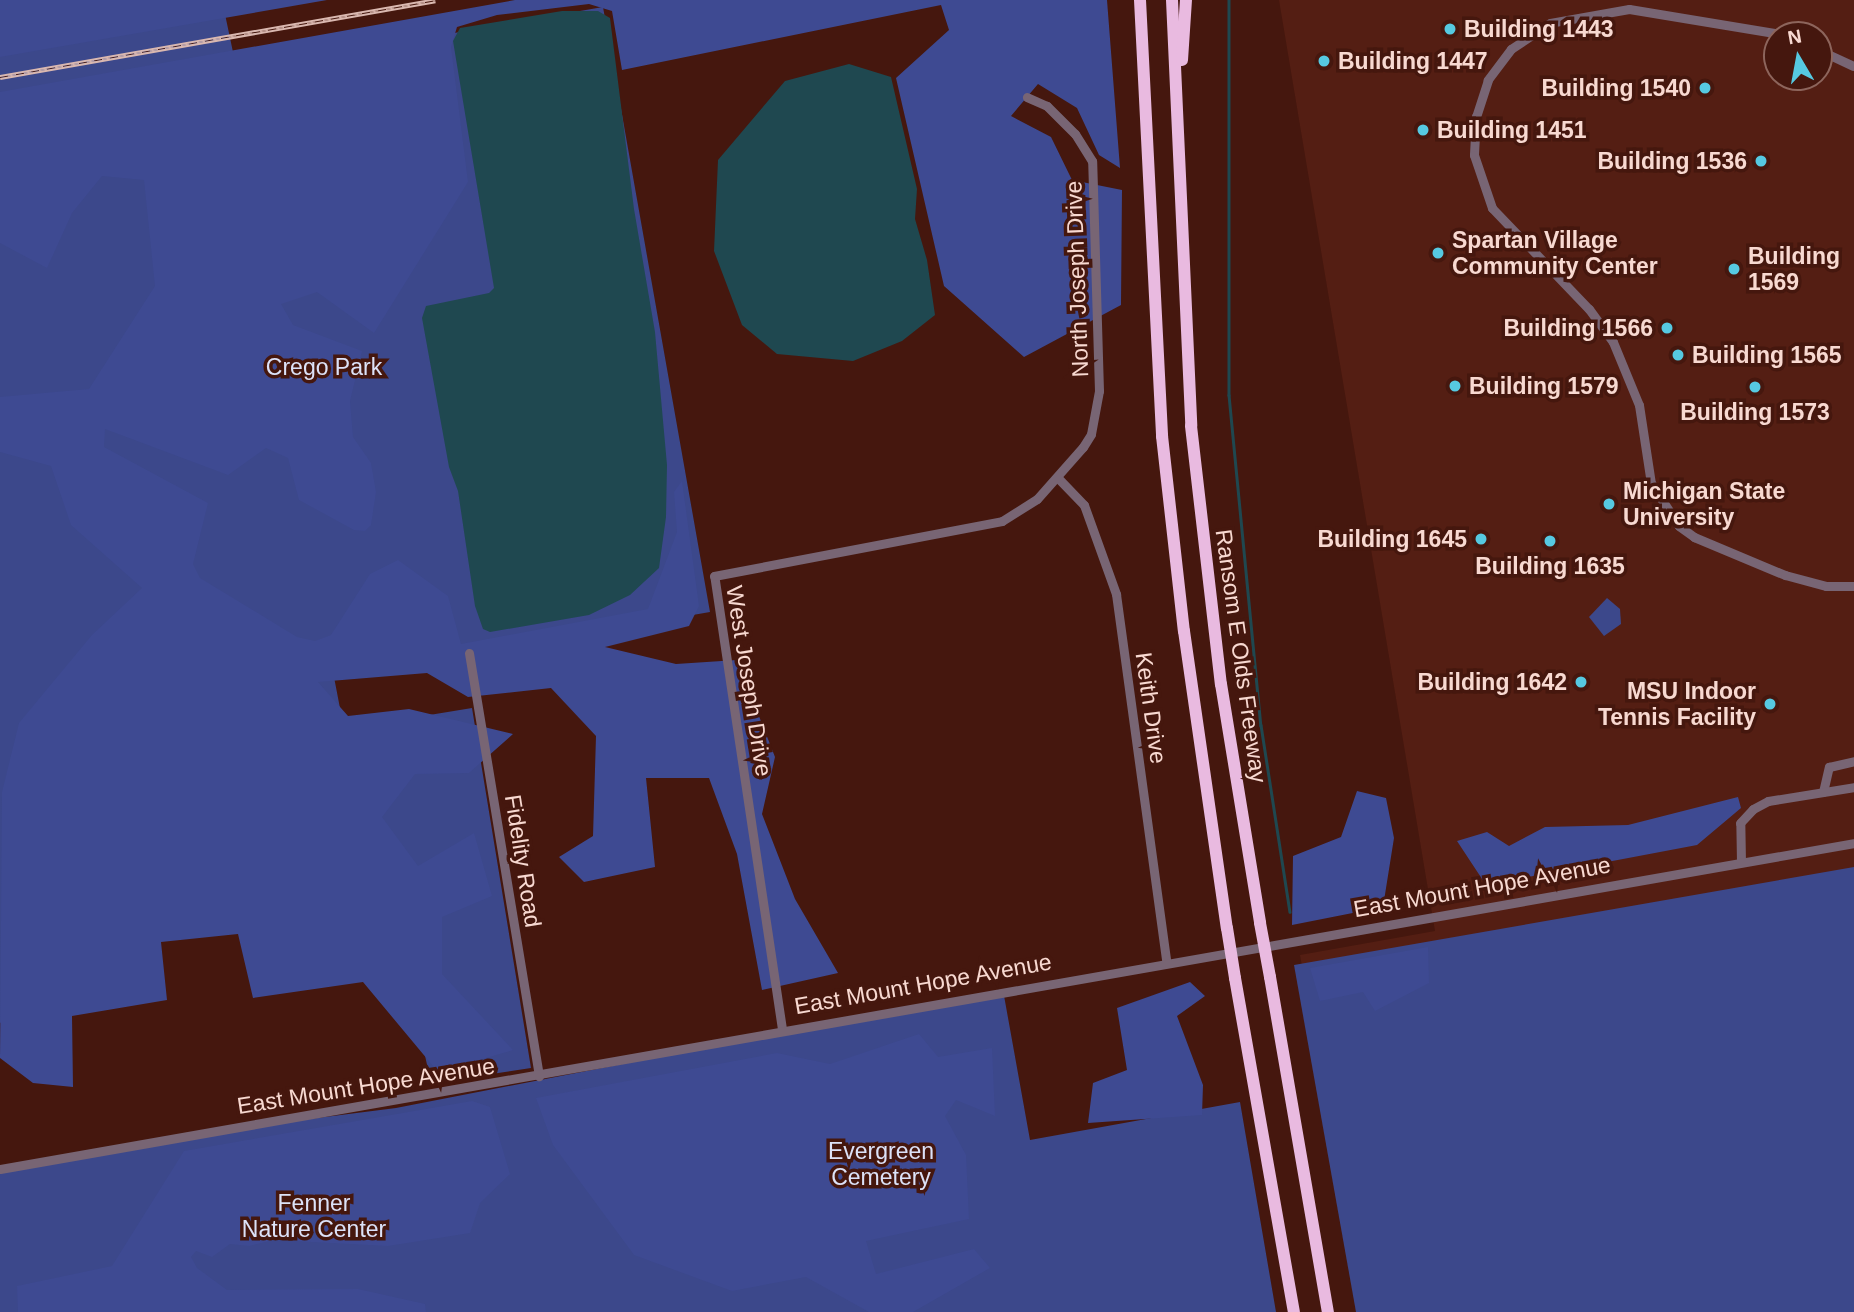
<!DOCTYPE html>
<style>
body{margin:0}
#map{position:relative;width:1854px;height:1312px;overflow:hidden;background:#45170e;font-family:Helvetica,sans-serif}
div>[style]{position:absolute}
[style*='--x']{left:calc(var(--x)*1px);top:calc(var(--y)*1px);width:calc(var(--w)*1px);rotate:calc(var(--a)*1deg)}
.built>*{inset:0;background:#541e13}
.green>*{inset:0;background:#3c488b}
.forest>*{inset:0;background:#3e4a92}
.water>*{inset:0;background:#1f4850}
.stream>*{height:2.5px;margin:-1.25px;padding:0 1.25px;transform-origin:1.25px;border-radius:1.25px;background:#1f4850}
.minor>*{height:9px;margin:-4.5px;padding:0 4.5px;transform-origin:4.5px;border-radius:4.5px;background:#786574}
.highway>*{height:12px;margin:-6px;padding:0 6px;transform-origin:6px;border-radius:6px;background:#e9bae0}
.rail>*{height:5px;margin-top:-2.5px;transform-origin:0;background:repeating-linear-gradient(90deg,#45170e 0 8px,#dab8b0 0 16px);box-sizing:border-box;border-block:2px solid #dab8b0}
.highway-bridge>*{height:12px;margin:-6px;padding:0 6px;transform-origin:6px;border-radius:6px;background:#e9bae0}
.dots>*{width:19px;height:19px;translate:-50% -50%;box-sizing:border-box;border:4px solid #45170e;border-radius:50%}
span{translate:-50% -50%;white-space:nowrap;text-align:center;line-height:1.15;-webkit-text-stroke:7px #45170e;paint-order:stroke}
.poi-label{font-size:23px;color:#f8d9d1;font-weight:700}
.left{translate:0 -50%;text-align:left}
.right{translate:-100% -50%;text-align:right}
.street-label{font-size:23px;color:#f8d9d1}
.park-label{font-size:23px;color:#dce2f8}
.north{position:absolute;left:1763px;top:21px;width:70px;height:70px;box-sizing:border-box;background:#45170e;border:2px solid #8d655c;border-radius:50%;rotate:350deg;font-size:19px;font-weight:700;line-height:28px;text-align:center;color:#f8d9d1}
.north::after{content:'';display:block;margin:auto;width:24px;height:32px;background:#56c9e1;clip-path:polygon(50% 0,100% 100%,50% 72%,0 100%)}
</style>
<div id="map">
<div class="built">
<div style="clip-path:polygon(evenodd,1279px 0,1854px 0,1854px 1312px,1363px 1312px,1300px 955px,1435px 931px,1279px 0,1777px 35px,1819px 35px,1819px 77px,1777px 77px,1777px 35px)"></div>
</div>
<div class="green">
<div style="clip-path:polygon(0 0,222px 0,237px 71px,603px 7px,710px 612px,334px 677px,344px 729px,472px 708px,531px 1068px,431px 1083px,405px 964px,247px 920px,149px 938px,0 1023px)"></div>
<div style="clip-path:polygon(1607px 598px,1620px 609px,1621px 624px,1604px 636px,1589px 617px)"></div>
<div style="clip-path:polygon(1854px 867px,1854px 1312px,1356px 1312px,1294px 965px)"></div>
<div style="clip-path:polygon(1003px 990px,1030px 1140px,1240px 1102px,1276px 1312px,0 1312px,0 1169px,206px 1132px,396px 1108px)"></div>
</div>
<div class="forest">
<div style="clip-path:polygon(0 0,327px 0,0 57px)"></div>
<div style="clip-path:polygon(515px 0,1107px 0,1120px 168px,1099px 155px,1077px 108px,1038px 84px,1011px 116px,1051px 137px,1072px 180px,1122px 190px,1121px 305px,1024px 357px,944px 286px,896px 78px,949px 30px,941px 5px,622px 70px,612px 11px,589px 4px,497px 15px,457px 27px,451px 47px,468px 182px,374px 333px,317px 292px,281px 304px,293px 325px,362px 351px,350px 401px,353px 437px,371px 463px,376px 492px,371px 525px,365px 531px,354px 530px,299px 500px,288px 458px,266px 448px,228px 475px,105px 429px,104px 447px,208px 503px,193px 564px,200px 578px,297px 637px,315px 641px,331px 635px,370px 574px,398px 560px,448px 596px,461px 644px,648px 609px,677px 532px,674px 492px,682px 481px,699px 606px,689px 626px,605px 647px,676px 664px,737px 660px,775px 757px,762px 814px,795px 899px,838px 973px,762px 990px,737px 854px,709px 778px,646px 778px,655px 867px,584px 882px,559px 857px,593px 836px,596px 736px,551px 688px,468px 697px,427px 673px,318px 682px,348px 716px,409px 709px,513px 734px,469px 773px,415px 774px,382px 817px,418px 866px,474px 833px,492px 896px,442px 917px,442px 974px,513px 1050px,438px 1072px,363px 982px,253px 998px,238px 934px,161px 942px,167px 1000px,72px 1016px,73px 1087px,33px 1083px,0 1058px,2px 792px,19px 723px,92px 635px,142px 588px,71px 525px,51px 466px,0 452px,0 397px,89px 389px,155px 286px,144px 180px,102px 176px,72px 213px,47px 268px,0 243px,0 92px)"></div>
<div style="clip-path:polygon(1357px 791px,1386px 798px,1394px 838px,1383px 907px,1292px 925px,1293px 856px,1341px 837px)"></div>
<div style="clip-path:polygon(1738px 797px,1741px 808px,1697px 845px,1486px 885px,1457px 841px,1487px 832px,1509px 846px,1545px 827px,1628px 825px)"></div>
<div style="clip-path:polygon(1428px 947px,1429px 983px,1375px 1011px,1363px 992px,1320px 1001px,1310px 968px)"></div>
<div style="clip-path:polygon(1190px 982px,1205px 996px,1177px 1016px,1203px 1085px,1202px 1115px,1088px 1123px,1093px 1083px,1127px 1070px,1117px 1008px)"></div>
<div style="clip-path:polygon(919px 1034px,938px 1057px,992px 1048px,995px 1116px,956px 1100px,945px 1116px,966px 1155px,969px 1219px,866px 1241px,876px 1274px,974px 1249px,990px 1268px,913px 1312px,869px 1312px,806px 1277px,732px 1291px,634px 1255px,553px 1145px,536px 1098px,777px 1053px,830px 1064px)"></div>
<div style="clip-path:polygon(472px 1101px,490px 1107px,510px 1174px,480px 1203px,470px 1233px,388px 1246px,274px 1240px,249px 1246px,230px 1244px,212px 1257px,196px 1251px,191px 1257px,197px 1268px,227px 1290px,358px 1289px,425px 1304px,426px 1312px,18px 1312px,17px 1286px,112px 1266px,184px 1151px)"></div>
</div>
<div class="water">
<div style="clip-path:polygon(562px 11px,598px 11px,610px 18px,634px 209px,655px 332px,667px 465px,666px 517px,659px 568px,630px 595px,589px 615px,490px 632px,483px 629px,475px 606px,458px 491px,449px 467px,422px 318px,426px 306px,489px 293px,494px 288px,453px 41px,460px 28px)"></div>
<div style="clip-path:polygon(849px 64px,891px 77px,917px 189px,915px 219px,927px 260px,935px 315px,902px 341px,853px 361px,777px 354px,742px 325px,714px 251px,718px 160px,785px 81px)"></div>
</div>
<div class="stream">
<div style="--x:1229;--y:0;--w:395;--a:90"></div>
<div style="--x:1229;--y:395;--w:332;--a:84.5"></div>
<div style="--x:1261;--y:725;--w:189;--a:81.2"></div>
</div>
<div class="minor">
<div style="--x:1786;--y:35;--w:159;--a:-170.6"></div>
<div style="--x:1629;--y:9;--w:80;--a:170"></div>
<div style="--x:1550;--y:23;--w:47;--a:146.3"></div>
<div style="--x:1511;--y:49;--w:39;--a:127"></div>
<div style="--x:1488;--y:80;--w:38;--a:108"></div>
<div style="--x:1476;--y:116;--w:39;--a:93"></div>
<div style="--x:1474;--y:155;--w:56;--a:71.2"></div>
<div style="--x:1492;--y:208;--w:140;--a:46.2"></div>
<div style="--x:1589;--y:309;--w:41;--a:54"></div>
<div style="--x:1613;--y:342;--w:68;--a:67.6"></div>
<div style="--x:1639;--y:405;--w:79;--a:81.3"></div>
<div style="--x:1651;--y:483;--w:51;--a:56.9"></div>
<div style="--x:1679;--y:526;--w:19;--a:36"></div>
<div style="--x:1694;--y:537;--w:99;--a:22.7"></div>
<div style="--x:1785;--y:575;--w:42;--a:15"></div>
<div style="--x:1826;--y:586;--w:28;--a:0"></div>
<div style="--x:1819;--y:50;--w:38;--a:25"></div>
<div style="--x:1057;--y:477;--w:39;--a:46"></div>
<div style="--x:1084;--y:505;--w:95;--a:70.2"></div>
<div style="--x:1116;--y:594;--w:370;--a:82.2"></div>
<div style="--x:469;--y:653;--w:429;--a:80.6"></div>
<div style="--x:1823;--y:792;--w:26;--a:-77"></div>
<div style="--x:1829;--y:767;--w:26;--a:-13"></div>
<div style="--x:1741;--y:862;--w:39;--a:-91"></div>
<div style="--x:1740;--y:823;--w:19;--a:-47"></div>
<div style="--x:1753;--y:809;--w:17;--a:-28"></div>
<div style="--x:1768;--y:801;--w:87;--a:-9.2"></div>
<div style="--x:782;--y:1029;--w:458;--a:-98.5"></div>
<div style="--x:714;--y:576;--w:293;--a:-10.8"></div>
<div style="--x:1002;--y:521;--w:41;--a:-32.2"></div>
<div style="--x:1037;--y:499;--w:69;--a:-48.5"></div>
<div style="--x:1083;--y:447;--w:15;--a:-58"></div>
<div style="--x:1091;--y:434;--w:44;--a:-79.5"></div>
<div style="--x:1099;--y:391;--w:230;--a:-91.7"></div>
<div style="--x:1092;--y:161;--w:32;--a:-122"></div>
<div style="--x:1075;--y:134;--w:40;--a:-135"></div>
<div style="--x:1047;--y:106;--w:22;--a:-156"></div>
<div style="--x:0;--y:1169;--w:1882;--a:-9.97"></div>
</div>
<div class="highway">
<div style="--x:1140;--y:0;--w:437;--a:87.1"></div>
<div style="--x:1162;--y:436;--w:196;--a:83.6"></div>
<div style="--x:1184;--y:631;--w:300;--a:81.8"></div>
<div style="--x:1172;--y:0;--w:426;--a:87.4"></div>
<div style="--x:1191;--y:426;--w:260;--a:83.4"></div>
<div style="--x:1221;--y:684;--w:242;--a:80.7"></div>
<div style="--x:1182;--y:60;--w:60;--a:-86.2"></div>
<div style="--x:1270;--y:977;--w:340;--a:80.2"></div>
<div style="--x:1235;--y:978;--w:339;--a:80"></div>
</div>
<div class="rail">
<div style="--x:0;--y:77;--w:442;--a:-10"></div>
</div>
<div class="highway-bridge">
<div style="--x:1260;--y:923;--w:55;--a:79.5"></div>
<div style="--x:1227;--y:928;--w:51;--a:80.9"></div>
</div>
<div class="dots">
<div style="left:1450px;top:29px;background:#56c9e1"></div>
<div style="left:1324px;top:61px;background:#56c9e1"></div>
<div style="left:1705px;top:88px;background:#56c9e1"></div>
<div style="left:1423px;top:130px;background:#56c9e1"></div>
<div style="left:1761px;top:161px;background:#56c9e1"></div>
<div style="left:1438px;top:253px;background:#56c9e1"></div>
<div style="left:1734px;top:269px;background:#56c9e1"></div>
<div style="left:1667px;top:328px;background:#56c9e1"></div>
<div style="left:1678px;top:355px;background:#56c9e1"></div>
<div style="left:1455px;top:386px;background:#56c9e1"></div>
<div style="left:1755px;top:387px;background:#56c9e1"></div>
<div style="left:1609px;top:504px;background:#56c9e1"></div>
<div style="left:1481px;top:539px;background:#56c9e1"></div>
<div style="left:1550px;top:541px;background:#56c9e1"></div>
<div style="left:1581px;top:682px;background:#56c9e1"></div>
<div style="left:1770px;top:704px;background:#56c9e1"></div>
</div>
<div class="poi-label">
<span class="left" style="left:1464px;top:29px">Building 1443</span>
<span class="left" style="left:1338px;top:61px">Building 1447</span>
<span class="right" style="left:1691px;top:88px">Building 1540</span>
<span class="left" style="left:1437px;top:130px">Building 1451</span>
<span class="right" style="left:1747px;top:161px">Building 1536</span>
<span class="left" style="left:1452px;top:253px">Spartan Village<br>Community Center</span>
<span class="left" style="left:1748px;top:269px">Building<br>1569</span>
<span class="right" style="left:1653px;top:328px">Building 1566</span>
<span class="left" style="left:1692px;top:355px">Building 1565</span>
<span class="left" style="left:1469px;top:386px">Building 1579</span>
<span style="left:1755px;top:412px">Building 1573</span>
<span class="left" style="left:1623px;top:504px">Michigan State<br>University</span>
<span class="right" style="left:1467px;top:539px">Building 1645</span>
<span style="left:1550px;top:566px">Building 1635</span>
<span class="right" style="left:1567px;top:682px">Building 1642</span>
<span class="right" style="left:1756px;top:704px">MSU Indoor<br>Tennis Facility</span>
</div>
<div class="street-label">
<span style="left:1077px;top:279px;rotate:-92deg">North Joseph Drive</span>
<span style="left:1241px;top:656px;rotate:82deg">Ransom E Olds Freeway</span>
<span style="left:749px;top:681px;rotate:81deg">West Joseph Drive</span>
<span style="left:1151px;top:708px;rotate:82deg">Keith Drive</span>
<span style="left:523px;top:861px;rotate:81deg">Fidelity Road</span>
<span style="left:1482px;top:887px;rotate:-10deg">East Mount Hope Avenue</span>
<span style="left:923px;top:984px;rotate:-10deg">East Mount Hope Avenue</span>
<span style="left:366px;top:1086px;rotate:-9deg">East Mount Hope Avenue</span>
</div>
<div class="park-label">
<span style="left:324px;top:367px">Crego Park</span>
<span style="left:881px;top:1164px">Evergreen<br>Cemetery</span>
<span style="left:314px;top:1216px">Fenner<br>Nature Center</span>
</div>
<div class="north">N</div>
</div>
